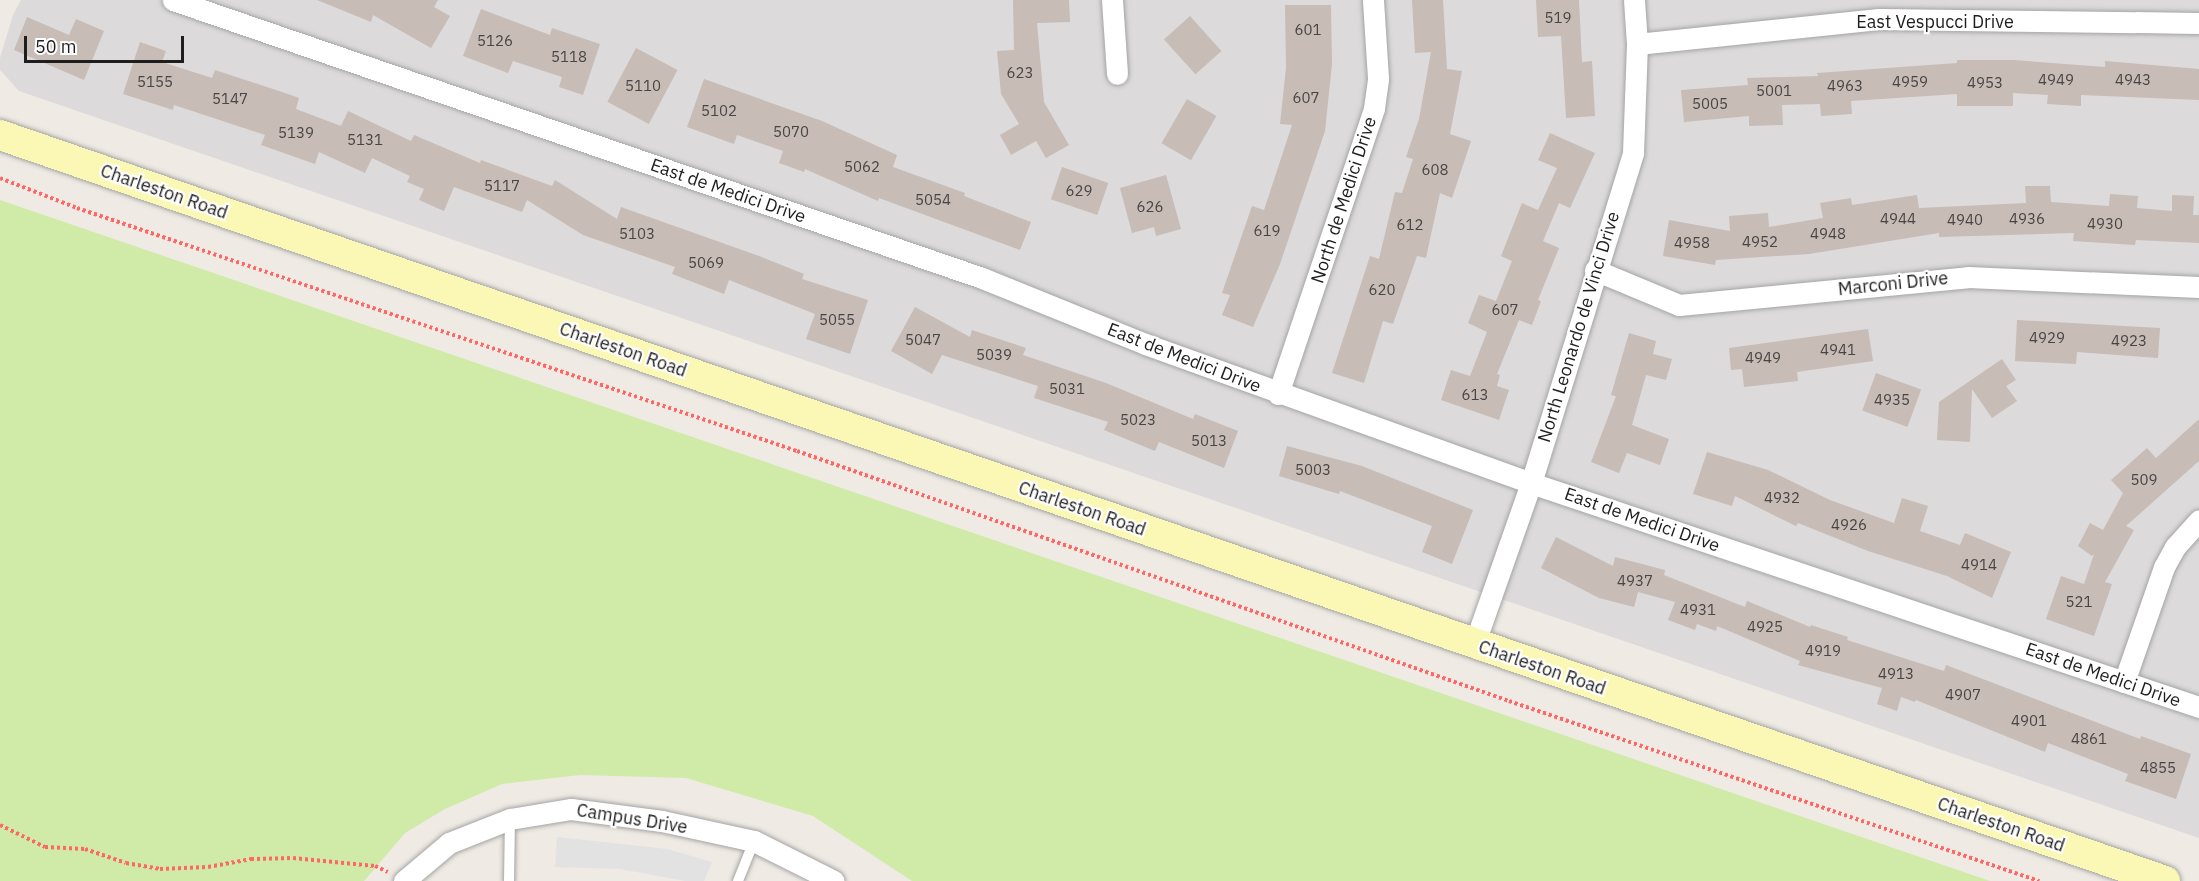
<!DOCTYPE html>
<style>
body{margin:0}
#map{position:relative;width:2199px;height:881px;overflow:hidden;background:#efeae3;font-family:"IBM Plex Sans",sans-serif}
div>[style]{position:absolute}
[style*='--x']{left:calc(var(--x)*1px);top:calc(var(--y)*1px);width:calc(var(--w)*1px);rotate:calc(var(--a)*1deg)}
.residential>*{inset:0;background:#dcdadb}
.grass>*{inset:0;background:#cfeba7}
.parking>*{inset:0;background:#e2e2e2}
.building>*{inset:0;background:#c7bcb6;transform-origin:0 0}
.path>*{height:4px;margin-top:-2px;transform-origin:0;background:repeating-linear-gradient(90deg,#fd6766 0 3px,transparent 0 6px)}
.roads{filter:drop-shadow(0 0 2px #a5a5a5) drop-shadow(0 0 2px #a5a5a5)}
.lane>*{height:10px;margin:-5px;padding:0 5px;transform-origin:5px;border-radius:5px;background:#fff}
.street>*{height:21px;margin:-10.5px;padding:0 10.5px;transform-origin:10.5px;border-radius:10.5px;background:#fff}
.secondary>*{height:30px;margin:-15px;padding:0 15px;transform-origin:15px;border-radius:15px;background:#fbf8b5}
span{translate:-50% -50%;white-space:nowrap;text-align:center;line-height:1.15;-webkit-text-stroke:4.5px #fff;paint-order:stroke}
.number-label{font-size:15px;color:#484644}
.number-label span{-webkit-text-stroke-width:0}
.street-label{font-size:18px;color:#1e1e1e}
.scale{position:absolute;left:24px;top:36px;width:160px;height:27px;box-sizing:border-box;border:3px solid #1e1e1e;border-top:0;padding-left:8px;font-size:18px;line-height:21px;white-space:nowrap;color:#1e1e1e;-webkit-text-stroke:4px #fff;paint-order:stroke}
</style>
<div id="map">
<div class="residential">
<div style="clip-path:polygon(21px 0,2199px 0,2199px 838px,19px 91px,0 70px,0 58px,13px 15px)"></div>
</div>
<div class="grass">
<div style="clip-path:polygon(0 200px,1990px 881px,912px 881px,813px 816px,686px 778px,580px 775px,502px 784px,445px 809px,405px 833px,364px 881px,0 881px)"></div>
</div>
<div class="parking">
<div style="clip-path:polygon(557px 837px,667px 849px,712px 862px,704px 881px,686px 881px,620px 869px,555px 867px)"></div>
</div>
<div class="building">
<div style="clip-path:polygon(317px 0,438px 0,434px 7px,450px 16px,431px 48px,373px 15px,371px 22px)"></div>
<div style="clip-path:polygon(1013px 0,1069px 0,1070px 22px,1037px 23px,1044px 102px,1069px 145px,1046px 158px,1036px 141px,1011px 155px,1000px 135px,1019px 124px,1001px 94px,997px 51px,1014px 50px)"></div>
<div style="clip-path:polygon(1412px 0,1443px 0,1447px 69px,1462px 71px,1450px 134px,1471px 141px,1452px 198px,1440px 193px,1426px 258px,1417px 256px,1393px 324px,1383px 321px,1364px 383px,1332px 373px,1370px 256px,1379px 259px,1395px 192px,1402px 193px,1413px 159px,1406px 157px,1419px 119px,1431px 52px,1415px 53px)"></div>
<div style="clip-path:polygon(1536px 0,1579px 0,1582px 62px,1592px 61px,1595px 116px,1566px 118px,1561px 36px,1538px 37px)"></div>
<div style="clip-path:polygon(1285px 5px,1331px 5px,1332px 64px,1325px 131px,1280px 264px,1253px 327px,1222px 315px,1230px 295px,1222px 293px,1252px 206px,1264px 210px,1292px 125px,1280px 124px,1286px 68px)"></div>
<div style="clip-path:polygon(481px 9px,550px 35px,552px 28px,600px 44px,583px 95px,559px 87px,562px 77px,513px 61px,508px 73px,463px 56px)"></div>
<div style="left:1190px;top:16px;width:47px;height:35px;rotate:48deg"></div>
<div style="clip-path:polygon(27px 17px,69px 35px,76px 19px,104px 31px,84px 80px,14px 50px)"></div>
<div style="clip-path:polygon(140px 42px,166px 51px,162px 62px,212px 78px,215px 70px,288px 94px,299px 98px,296px 109px,341px 126px,348px 111px,411px 141px,414px 135px,480px 163px,481px 160px,552px 186px,555px 180px,617px 219px,621px 207px,759px 256px,804px 274px,802px 279px,868px 300px,850px 354px,806px 339px,815px 314px,729px 280px,724px 294px,672px 274px,675px 267px,583px 235px,527px 200px,522px 212px,454px 187px,444px 211px,419px 200px,424px 189px,407px 182px,410px 176px,372px 158px,365px 173px,319px 152px,315px 164px,261px 145px,265px 135px,174px 105px,173px 110px,123px 94px)"></div>
<div style="left:636px;top:48px;width:47px;height:61px;rotate:28deg"></div>
<div style="clip-path:polygon(1957px 60px,2013px 60px,2105px 67px,2105px 61px,2199px 69px,2199px 100px,2081px 95px,2081px 106px,2047px 104px,2048px 95px,2013px 93px,2013px 106px,1957px 106px,1957px 94px,1851px 101px,1852px 114px,1821px 116px,1820px 104px,1782px 105px,1783px 125px,1749px 126px,1749px 116px,1684px 122px,1681px 90px,1748px 85px,1747px 78px,1818px 76px,1817px 73px,1957px 63px)"></div>
<div style="clip-path:polygon(704px 79px,822px 121px,897px 155px,893px 167px,965px 193px,964px 196px,1031px 222px,1020px 250px,879px 198px,878px 201px,805px 169px,804px 172px,779px 163px,783px 151px,737px 135px,734px 144px,687px 127px)"></div>
<div style="left:1187px;top:99px;width:34px;height:51px;rotate:30deg"></div>
<div style="clip-path:polygon(1550px 133px,1595px 153px,1570px 208px,1559px 203px,1543px 241px,1559px 248px,1538px 300px,1541px 301px,1532px 325px,1519px 320px,1497px 374px,1500px 375px,1497px 386px,1509px 390px,1499px 420px,1441px 400px,1451px 370px,1470px 376px,1487px 332px,1468px 323px,1479px 295px,1496px 301px,1512px 261px,1501px 256px,1522px 203px,1538px 210px,1557px 168px,1538px 160px)"></div>
<div style="left:1062px;top:167px;width:49px;height:34px;rotate:19deg"></div>
<div style="clip-path:polygon(1166px 175px,1181px 229px,1156px 236px,1154px 227px,1132px 233px,1120px 188px)"></div>
<div style="clip-path:polygon(2025px 186px,2050px 186px,2051px 202px,2109px 206px,2110px 194px,2138px 196px,2137px 208px,2172px 211px,2172px 195px,2194px 196px,2193px 215px,2199px 215px,2199px 243px,2136px 240px,2135px 245px,2073px 241px,2074px 233px,1939px 237px,1939px 233px,1809px 254px,1716px 260px,1715px 265px,1663px 256px,1669px 220px,1730px 231px,1729px 216px,1768px 213px,1769px 227px,1823px 218px,1820px 203px,1851px 198px,1852px 205px,1917px 195px,1919px 208px,2026px 203px)"></div>
<div style="clip-path:polygon(915px 307px,970px 337px,972px 330px,1026px 348px,1023px 355px,1106px 383px,1193px 419px,1195px 414px,1238px 431px,1224px 468px,1159px 442px,1155px 451px,1104px 430px,1108px 422px,1034px 398px,1038px 386px,942px 355px,932px 374px,891px 351px)"></div>
<div style="clip-path:polygon(2017px 320px,2160px 328px,2158px 358px,2077px 352px,2076px 364px,2015px 361px)"></div>
<div style="clip-path:polygon(1868px 329px,1873px 361px,1797px 372px,1798px 381px,1744px 387px,1742px 369px,1731px 370px,1729px 348px)"></div>
<div style="clip-path:polygon(1629px 333px,1656px 341px,1653px 354px,1672px 359px,1666px 380px,1646px 375px,1632px 425px,1669px 439px,1660px 465px,1627px 453px,1619px 473px,1591px 462px,1616px 396px,1611px 395px)"></div>
<div style="clip-path:polygon(2002px 359px,2016px 380px,2006px 386px,2017px 401px,1992px 418px,1972px 389px,1970px 442px,1937px 440px,1939px 402px)"></div>
<div style="left:1876px;top:373px;width:48px;height:40px;rotate:20deg"></div>
<div style="clip-path:polygon(2199px 419px,2199px 461px,2126px 526px,2134px 530px,2105px 582px,2112px 584px,2094px 636px,2046px 619px,2061px 576px,2084px 584px,2094px 554px,2092px 556px,2078px 546px,2090px 523px,2103px 530px,2123px 493px,2111px 480px,2147px 448px,2156px 458px)"></div>
<div style="clip-path:polygon(1287px 446px,1362px 466px,1473px 510px,1452px 564px,1422px 552px,1432px 526px,1340px 491px,1339px 494px,1279px 476px)"></div>
<div style="clip-path:polygon(1707px 452px,1768px 470px,1830px 500px,1894px 523px,1902px 498px,1928px 506px,1920px 531px,1960px 545px,1965px 533px,2011px 552px,1992px 598px,1947px 576px,1868px 551px,1798px 523px,1796px 526px,1735px 496px,1732px 506px,1693px 494px)"></div>
<div style="clip-path:polygon(1556px 537px,1613px 566px,1615px 557px,1665px 570px,1664px 575px,1745px 607px,1747px 601px,1810px 627px,1811px 625px,1848px 637px,1847px 640px,1944px 671px,1946px 665px,2140px 739px,2141px 736px,2191px 754px,2176px 799px,2125px 781px,2128px 774px,2048px 743px,2045px 752px,1916px 700px,1915px 702px,1901px 697px,1897px 711px,1877px 704px,1882px 688px,1798px 665px,1800px 661px,1717px 626px,1716px 631px,1697px 624px,1695px 630px,1668px 620px,1675px 602px,1638px 592px,1634px 607px,1599px 598px,1541px 568px)"></div>
</div>
<div class="path">
<div style="--x:0;--y:178;--w:83;--a:21.3"></div>
<div style="--x:77;--y:208;--w:760;--a:18.65"></div>
<div style="--x:797;--y:451;--w:755;--a:19.35"></div>
<div style="--x:1509;--y:701;--w:560;--a:18.76"></div>
<div style="--x:0;--y:825;--w:50;--a:26.1"></div>
<div style="--x:45;--y:847;--w:40;--a:2.9"></div>
<div style="--x:85;--y:849;--w:43;--a:18.9"></div>
<div style="--x:126;--y:863;--w:35;--a:10"></div>
<div style="--x:160;--y:869;--w:48;--a:-2.4"></div>
<div style="--x:208;--y:867;--w:44;--a:-10.5"></div>
<div style="--x:251;--y:859;--w:42;--a:-1.4"></div>
<div style="--x:293;--y:858;--w:82;--a:5.6"></div>
<div style="--x:375;--y:866;--w:14;--a:25"></div>
</div>
<div class="roads">
<div class="lane">
<div style="--x:509;--y:881;--w:62;--a:-89.1"></div>
<div style="--x:738;--y:881;--w:43;--a:-68.2"></div>
</div>
<div class="street">
<div style="--x:173;--y:0;--w:855;--a:18.96"></div>
<div style="--x:982;--y:278;--w:176;--a:22"></div>
<div style="--x:1145;--y:344;--w:410;--a:19.8"></div>
<div style="--x:1531;--y:483;--w:705;--a:18.54"></div>
<div style="--x:1112;--y:0;--w:74;--a:86.1"></div>
<div style="--x:1637;--y:44;--w:243;--a:-5.9"></div>
<div style="--x:1879;--y:19;--w:320;--a:0.7"></div>
<div style="--x:1595;--y:270;--w:91;--a:22.6"></div>
<div style="--x:1679;--y:305;--w:290;--a:-5.5"></div>
<div style="--x:1968;--y:277;--w:231;--a:2.5"></div>
<div style="--x:1278;--y:394;--w:302;--a:-71.4"></div>
<div style="--x:1374;--y:108;--w:30;--a:-82"></div>
<div style="--x:1378;--y:78;--w:78;--a:-93.7"></div>
<div style="--x:1474;--y:645;--w:172;--a:-70.6"></div>
<div style="--x:1531;--y:483;--w:345;--a:-72.8"></div>
<div style="--x:1633;--y:153;--w:109;--a:-87.9"></div>
<div style="--x:1637;--y:44;--w:44;--a:-93.9"></div>
<div style="--x:2124;--y:682;--w:122;--a:-70.8"></div>
<div style="--x:2164;--y:567;--w:23;--a:-61"></div>
<div style="--x:2175;--y:547;--w:36;--a:-48"></div>
<div style="--x:404;--y:881;--w:59;--a:-40.2"></div>
<div style="--x:449;--y:843;--w:66;--a:-21.5"></div>
<div style="--x:510;--y:819;--w:62;--a:-9.3"></div>
<div style="--x:571;--y:809;--w:92;--a:7.5"></div>
<div style="--x:662;--y:821;--w:94;--a:12.3"></div>
<div style="--x:754;--y:841;--w:89;--a:26.6"></div>
</div>
<div class="secondary">
<div style="--x:0;--y:135;--w:2290;--a:19.01"></div>
</div>
</div>
<div class="number-label">
<span style="left:1558px;top:18px">519</span>
<span style="left:1308px;top:30px">601</span>
<span style="left:495px;top:41px">5126</span>
<span style="left:569px;top:57px">5118</span>
<span style="left:1020px;top:73px">623</span>
<span style="left:2056px;top:80px">4949</span>
<span style="left:2133px;top:80px">4943</span>
<span style="left:155px;top:82px">5155</span>
<span style="left:1910px;top:82px">4959</span>
<span style="left:1985px;top:83px">4953</span>
<span style="left:643px;top:86px">5110</span>
<span style="left:1845px;top:86px">4963</span>
<span style="left:1774px;top:91px">5001</span>
<span style="left:1306px;top:98px">607</span>
<span style="left:230px;top:99px">5147</span>
<span style="left:1710px;top:104px">5005</span>
<span style="left:719px;top:111px">5102</span>
<span style="left:791px;top:132px">5070</span>
<span style="left:296px;top:133px">5139</span>
<span style="left:365px;top:140px">5131</span>
<span style="left:862px;top:167px">5062</span>
<span style="left:1435px;top:170px">608</span>
<span style="left:502px;top:186px">5117</span>
<span style="left:1079px;top:191px">629</span>
<span style="left:933px;top:200px">5054</span>
<span style="left:1150px;top:207px">626</span>
<span style="left:1898px;top:219px">4944</span>
<span style="left:2027px;top:219px">4936</span>
<span style="left:1965px;top:220px">4940</span>
<span style="left:2105px;top:224px">4930</span>
<span style="left:1410px;top:225px">612</span>
<span style="left:1267px;top:231px">619</span>
<span style="left:637px;top:234px">5103</span>
<span style="left:1828px;top:234px">4948</span>
<span style="left:1760px;top:242px">4952</span>
<span style="left:1692px;top:243px">4958</span>
<span style="left:706px;top:263px">5069</span>
<span style="left:1382px;top:290px">620</span>
<span style="left:1505px;top:310px">607</span>
<span style="left:837px;top:320px">5055</span>
<span style="left:2047px;top:338px">4929</span>
<span style="left:923px;top:340px">5047</span>
<span style="left:2129px;top:341px">4923</span>
<span style="left:1838px;top:350px">4941</span>
<span style="left:994px;top:355px">5039</span>
<span style="left:1763px;top:358px">4949</span>
<span style="left:1067px;top:389px">5031</span>
<span style="left:1475px;top:395px">613</span>
<span style="left:1892px;top:400px">4935</span>
<span style="left:1138px;top:420px">5023</span>
<span style="left:1209px;top:441px">5013</span>
<span style="left:1313px;top:470px">5003</span>
<span style="left:2144px;top:480px">509</span>
<span style="left:1782px;top:498px">4932</span>
<span style="left:1849px;top:525px">4926</span>
<span style="left:1979px;top:565px">4914</span>
<span style="left:1635px;top:581px">4937</span>
<span style="left:2079px;top:602px">521</span>
<span style="left:1698px;top:610px">4931</span>
<span style="left:1765px;top:627px">4925</span>
<span style="left:1823px;top:651px">4919</span>
<span style="left:1896px;top:674px">4913</span>
<span style="left:1963px;top:695px">4907</span>
<span style="left:2029px;top:721px">4901</span>
<span style="left:2089px;top:739px">4861</span>
<span style="left:2158px;top:768px">4855</span>
</div>
<div class="street-label">
<span style="left:1935px;top:22px">East Vespucci Drive</span>
<span style="left:728px;top:191px;rotate:19deg">East de Medici Drive</span>
<span style="left:164px;top:192px;rotate:19deg">Charleston Road</span>
<span style="left:1344px;top:200px;rotate:-72deg">North de Medici Drive</span>
<span style="left:1893px;top:284px;rotate:-6deg">Marconi Drive</span>
<span style="left:1579px;top:327px;rotate:-73deg">North Leonardo de Vinci Drive</span>
<span style="left:623px;top:350px;rotate:19deg">Charleston Road</span>
<span style="left:1184px;top:358px;rotate:21deg">East de Medici Drive</span>
<span style="left:1082px;top:509px;rotate:19deg">Charleston Road</span>
<span style="left:1642px;top:520px;rotate:19deg">East de Medici Drive</span>
<span style="left:1542px;top:668px;rotate:19deg">Charleston Road</span>
<span style="left:2103px;top:675px;rotate:19deg">East de Medici Drive</span>
<span style="left:632px;top:819px;rotate:9deg">Campus Drive</span>
<span style="left:2001px;top:825px;rotate:19deg">Charleston Road</span>
</div>
<div class="scale">50 m</div>
</div>
